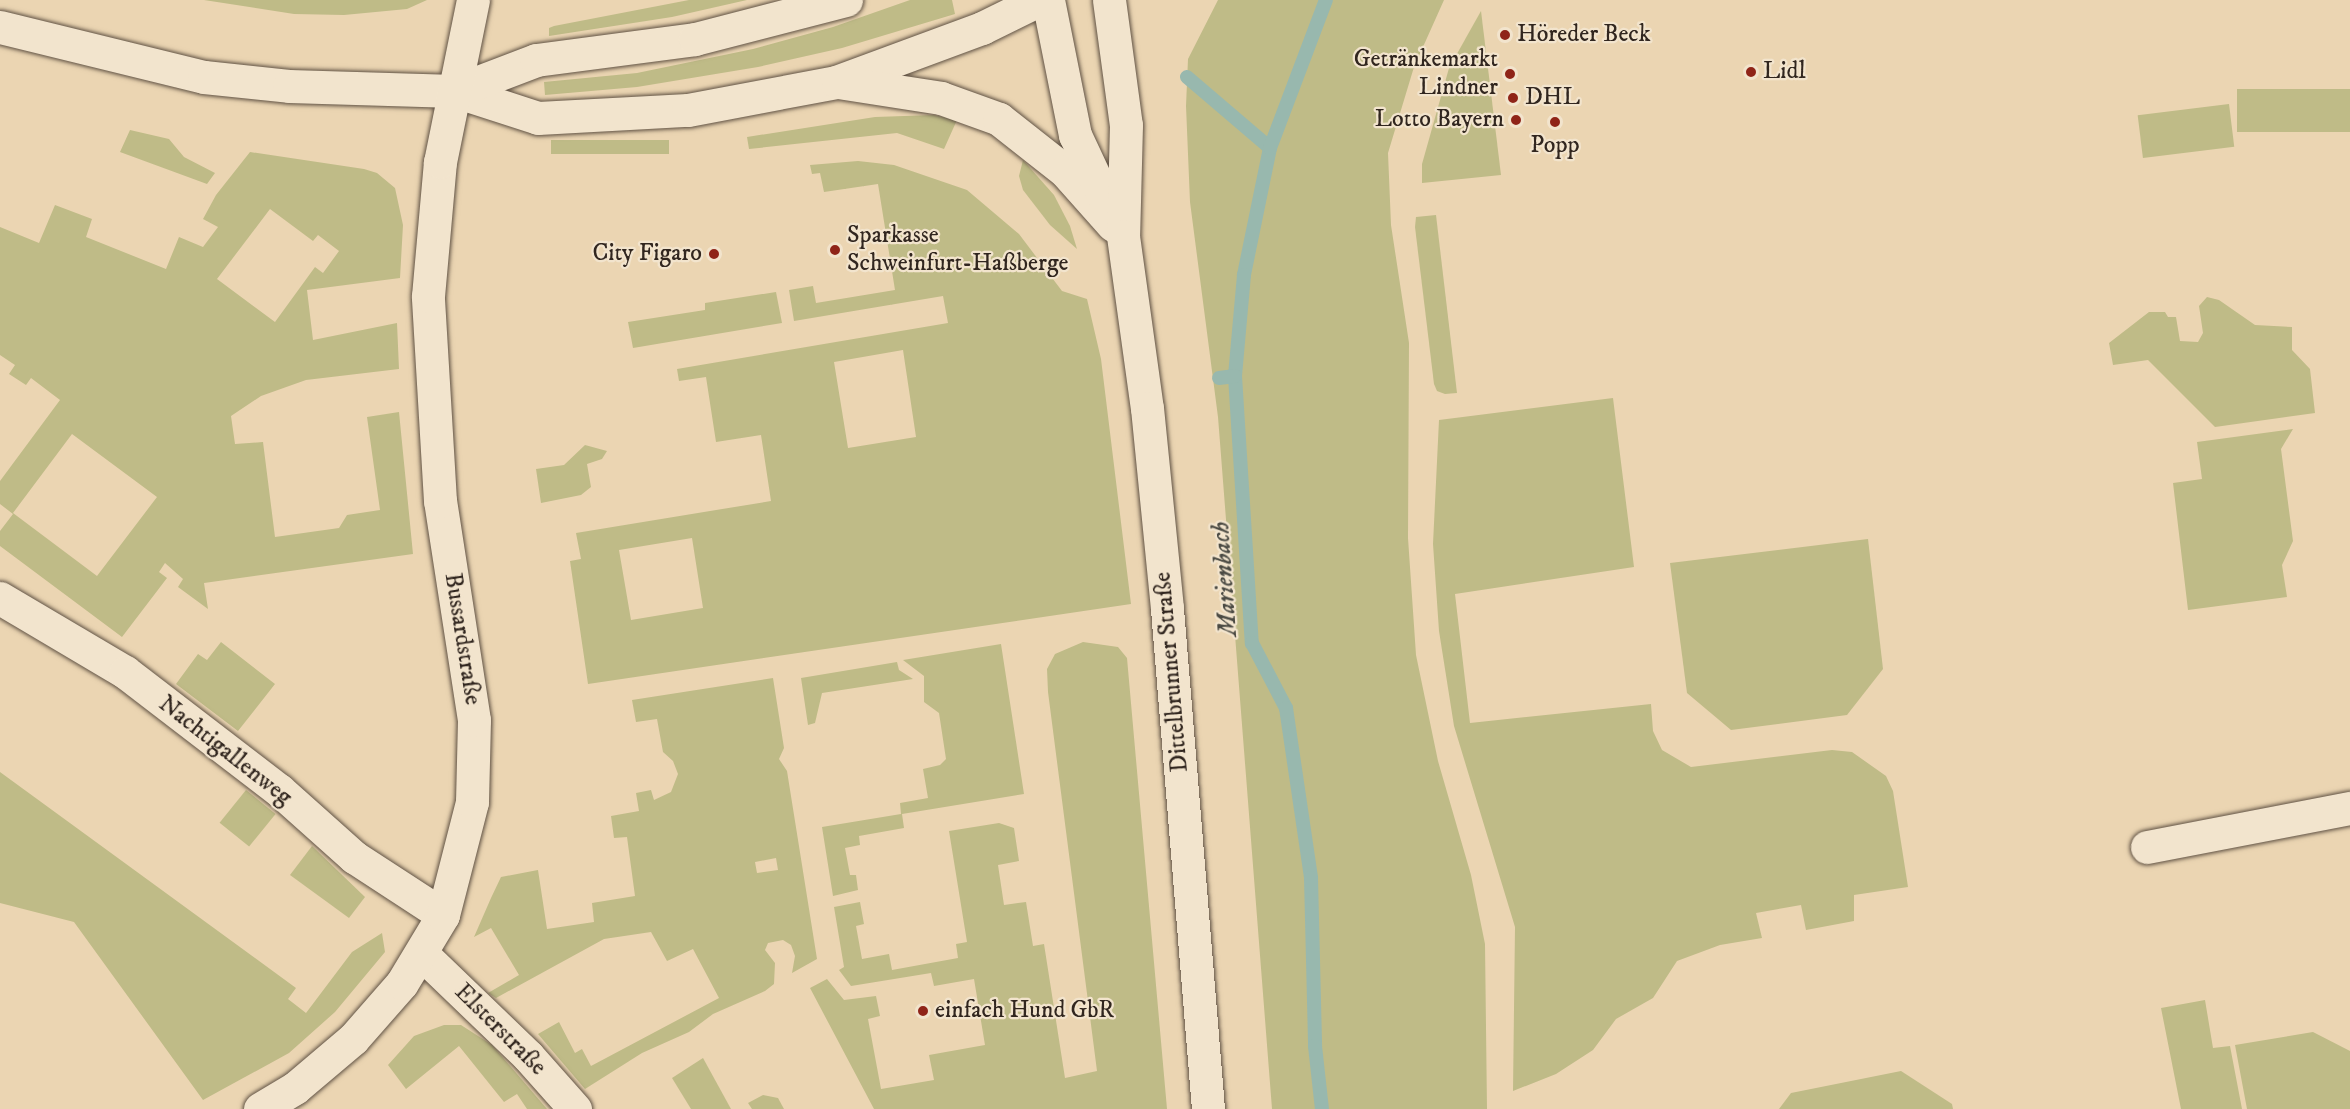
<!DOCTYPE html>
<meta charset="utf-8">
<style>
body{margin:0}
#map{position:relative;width:2350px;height:1109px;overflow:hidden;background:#ebd5b2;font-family:"IM FELL DW Pica",serif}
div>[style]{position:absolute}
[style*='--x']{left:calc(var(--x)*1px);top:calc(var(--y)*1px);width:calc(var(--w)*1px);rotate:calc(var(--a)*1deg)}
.green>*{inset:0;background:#bfbb87;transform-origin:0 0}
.stream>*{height:14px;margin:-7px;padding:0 7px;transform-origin:7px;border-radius:7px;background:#98b8ae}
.roads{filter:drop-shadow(0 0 2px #605244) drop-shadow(0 0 2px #605244)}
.minor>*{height:33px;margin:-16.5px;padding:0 16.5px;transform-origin:16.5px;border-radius:16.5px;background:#f2e4cd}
.tertiary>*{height:33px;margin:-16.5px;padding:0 16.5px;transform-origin:16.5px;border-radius:16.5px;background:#f2e4cd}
.dots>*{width:16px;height:16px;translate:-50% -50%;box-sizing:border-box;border:3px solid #f2e4cd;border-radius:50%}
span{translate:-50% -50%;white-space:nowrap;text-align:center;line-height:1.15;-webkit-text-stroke:4.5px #f2e4cd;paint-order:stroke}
.poi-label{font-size:24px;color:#31261f}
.left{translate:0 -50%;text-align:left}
.right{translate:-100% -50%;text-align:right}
.street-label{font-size:24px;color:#31261f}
.water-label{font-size:26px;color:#4b4a43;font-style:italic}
</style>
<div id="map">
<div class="green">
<div style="clip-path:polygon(204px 0,427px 0,407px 9px,344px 15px,294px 14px)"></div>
<div style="clip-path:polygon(689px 0,747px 0,672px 17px,549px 36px,549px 28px,554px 26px)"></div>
<div style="clip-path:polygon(910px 0,952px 0,955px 14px,842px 48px,758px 67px,637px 87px,545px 95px,544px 82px,637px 73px,753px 49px,833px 27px)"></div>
<div style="clip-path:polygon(1218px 0,1444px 0,1414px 67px,1388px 153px,1391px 225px,1409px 343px,1408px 538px,1416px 655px,1438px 761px,1471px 875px,1485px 944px,1487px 1109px,1272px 1109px,1218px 417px,1190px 202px,1186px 106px,1188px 59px)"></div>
<div style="clip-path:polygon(1481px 11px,1501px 175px,1422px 183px,1422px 164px,1449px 68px)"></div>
<div style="left:2350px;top:89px;width:43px;height:113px;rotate:90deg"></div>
<div style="left:2229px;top:104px;width:43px;height:92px;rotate:83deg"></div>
<div style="clip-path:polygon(934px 115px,957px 120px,944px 149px,897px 133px,749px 149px,747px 137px,875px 117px)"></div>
<div style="clip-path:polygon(130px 130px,169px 139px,184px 157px,215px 173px,207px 184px,120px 152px)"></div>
<div style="left:669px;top:140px;width:14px;height:118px;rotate:90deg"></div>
<div style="clip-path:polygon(evenodd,250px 152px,364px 169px,377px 173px,395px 188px,403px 225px,400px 278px,307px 290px,313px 340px,397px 323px,399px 369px,306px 380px,261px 396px,231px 416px,235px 444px,263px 442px,275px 537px,339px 528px,347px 515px,380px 510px,367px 417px,399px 412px,413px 554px,204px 583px,208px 609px,178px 587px,183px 579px,165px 563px,159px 572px,167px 578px,122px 637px,0 546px,0 531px,13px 514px,0 504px,0 481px,60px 400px,31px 378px,26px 385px,9px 374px,15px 365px,0 355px,0 227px,39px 243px,55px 205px,92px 219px,86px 237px,166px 269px,179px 237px,203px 247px,218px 227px,203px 219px,216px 195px,250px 152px,270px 209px,313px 241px,318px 235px,339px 251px,323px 273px,315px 267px,275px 322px,217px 279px,270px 209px,250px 152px,72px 434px,157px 497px,97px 576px,13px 513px,72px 434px)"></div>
<div style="clip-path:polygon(1023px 160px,1054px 195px,1070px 226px,1077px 249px,1050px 225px,1023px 190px,1019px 176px)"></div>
<div style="clip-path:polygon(evenodd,858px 161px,894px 165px,967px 190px,1019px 234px,1062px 291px,1087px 299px,1101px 359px,1131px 604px,588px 684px,570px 561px,581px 559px,576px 533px,771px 501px,761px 435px,716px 442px,706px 377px,679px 381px,677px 369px,948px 323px,943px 296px,794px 321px,789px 290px,813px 286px,816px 303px,895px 290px,878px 184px,824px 192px,820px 173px,812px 174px,810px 165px,858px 161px,903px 350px,916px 437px,848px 448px,834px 362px,903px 350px,858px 161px,692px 538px,703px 608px,631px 620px,619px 550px,692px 538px)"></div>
<div style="clip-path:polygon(1436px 215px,1457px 393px,1445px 394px,1437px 391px,1434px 384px,1415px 227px,1416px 217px)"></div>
<div style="clip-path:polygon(776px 292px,782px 323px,633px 348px,628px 322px,705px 310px,705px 303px)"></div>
<div style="clip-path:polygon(2207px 297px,2219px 300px,2255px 325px,2292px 327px,2292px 350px,2310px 369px,2315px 413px,2215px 427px,2148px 360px,2113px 365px,2109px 343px,2149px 312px,2165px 312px,2168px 317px,2176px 317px,2180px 341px,2198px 342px,2203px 333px,2199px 306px)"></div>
<div style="clip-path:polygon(1613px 398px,1634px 567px,1455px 594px,1470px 723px,1651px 704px,1653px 731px,1662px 750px,1691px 767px,1832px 750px,1852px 752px,1886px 776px,1893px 791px,1908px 887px,1854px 895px,1854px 921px,1806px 930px,1801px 905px,1756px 913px,1762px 938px,1720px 945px,1677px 961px,1653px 998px,1616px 1019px,1593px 1050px,1556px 1074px,1513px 1091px,1515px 927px,1454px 726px,1439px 631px,1433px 544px,1439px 420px)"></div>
<div style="clip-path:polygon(2293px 429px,2281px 449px,2293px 541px,2282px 565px,2287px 597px,2188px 610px,2173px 483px,2202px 479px,2197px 442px)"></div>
<div style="clip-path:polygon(585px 445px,607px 451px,602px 459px,587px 464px,591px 487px,581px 495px,541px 503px,536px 469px,564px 465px)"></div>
<div style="clip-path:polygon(1868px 539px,1883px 669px,1847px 715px,1731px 730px,1687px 693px,1670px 563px)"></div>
<div style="clip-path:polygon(221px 642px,275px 684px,238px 731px,176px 684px,198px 654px,207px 660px)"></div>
<div style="clip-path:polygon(1083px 642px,1118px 647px,1127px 658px,1167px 1109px,874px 1109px,810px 988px,827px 979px,844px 1000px,876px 996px,880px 1016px,868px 1019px,881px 1089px,934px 1080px,929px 1055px,985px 1045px,974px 979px,934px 986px,931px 973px,851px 986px,839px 970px,844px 967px,834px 907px,860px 902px,864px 924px,856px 926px,862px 959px,889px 954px,892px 970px,958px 958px,956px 944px,967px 942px,949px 831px,999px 823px,1014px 828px,1019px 861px,998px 865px,1004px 905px,1026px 902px,1033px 946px,1044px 944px,1065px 1078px,1097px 1071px,1048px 692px,1047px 669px,1055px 654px)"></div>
<div style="clip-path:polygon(1001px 644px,1024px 794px,902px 814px,904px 828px,859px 836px,860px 845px,845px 848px,850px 875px,856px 875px,858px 890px,833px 896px,822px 827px,901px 814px,900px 803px,928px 798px,923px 769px,940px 765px,946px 759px,939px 713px,924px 702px,924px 676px,903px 660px)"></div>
<div style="clip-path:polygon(897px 662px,899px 670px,913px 679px,822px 693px,815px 723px,808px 725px,801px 678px)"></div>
<div style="clip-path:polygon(evenodd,773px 678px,784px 748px,779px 759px,787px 771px,817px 959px,792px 973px,795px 956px,791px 945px,783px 940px,768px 943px,765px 950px,775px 963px,774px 984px,765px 991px,713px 1014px,689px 1032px,642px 1053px,585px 1089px,538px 1034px,559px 1022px,575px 1053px,582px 1049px,591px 1066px,719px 998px,693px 949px,667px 961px,651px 932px,604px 939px,496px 998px,488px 993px,519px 975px,491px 928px,474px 937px,491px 898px,501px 877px,538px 870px,547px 929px,594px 922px,592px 903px,635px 896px,627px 837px,614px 838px,611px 816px,639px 811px,636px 793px,651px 790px,654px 800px,671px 792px,678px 774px,673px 761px,663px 752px,657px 719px,636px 722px,632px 700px,773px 678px,776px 858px,778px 870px,757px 873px,755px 862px,776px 858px)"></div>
<div style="clip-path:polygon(0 772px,296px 988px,288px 999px,306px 1013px,352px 952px,382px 933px,385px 952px,335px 1012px,289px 1053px,203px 1100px,74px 922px,0 903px)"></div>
<div style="left:246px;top:790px;width:38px;height:42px;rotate:39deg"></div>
<div style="clip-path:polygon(312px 846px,365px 897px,349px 918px,290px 875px)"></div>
<div style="clip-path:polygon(2205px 1000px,2213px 1048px,2230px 1046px,2242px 1109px,2181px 1109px,2161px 1008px)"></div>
<div style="clip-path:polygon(444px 1025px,461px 1025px,492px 1045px,547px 1109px,527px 1109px,517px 1094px,504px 1102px,459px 1046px,406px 1089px,388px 1065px,414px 1036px)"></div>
<div style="clip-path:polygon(2313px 1032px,2350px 1051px,2350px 1109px,2247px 1109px,2235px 1045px)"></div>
<div style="clip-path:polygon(703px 1058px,731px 1109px,691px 1109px,672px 1078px)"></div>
<div style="clip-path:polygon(1901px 1071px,1952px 1104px,1953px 1109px,1779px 1109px,1791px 1093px)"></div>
<div style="clip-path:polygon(763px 1095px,778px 1098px,784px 1109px,752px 1109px,748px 1103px)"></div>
</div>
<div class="stream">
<div style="--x:1187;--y:77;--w:109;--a:40.5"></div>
<div style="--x:1270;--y:148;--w:130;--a:101.6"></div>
<div style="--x:1244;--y:275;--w:101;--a:95.1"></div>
<div style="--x:1235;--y:376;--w:268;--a:86.4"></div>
<div style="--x:1252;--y:643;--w:73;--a:62.4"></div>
<div style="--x:1286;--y:708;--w:172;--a:81.6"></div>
<div style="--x:1311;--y:878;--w:168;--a:88.6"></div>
<div style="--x:1315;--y:1046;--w:63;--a:83.7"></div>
<div style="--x:1270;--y:148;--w:158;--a:-69.3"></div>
<div style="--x:1219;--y:378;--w:16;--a:-7"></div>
</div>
<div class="roads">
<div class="minor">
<div style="--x:0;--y:27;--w:210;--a:13.8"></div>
<div style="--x:204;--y:77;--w:85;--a:6"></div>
<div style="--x:289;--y:86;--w:166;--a:1.7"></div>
<div style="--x:455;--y:91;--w:87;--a:18"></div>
<div style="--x:538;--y:118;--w:150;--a:-3.1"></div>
<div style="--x:688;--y:110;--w:151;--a:-10.7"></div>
<div style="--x:836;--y:82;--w:156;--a:-20.3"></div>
<div style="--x:982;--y:28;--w:64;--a:-26.2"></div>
<div style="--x:838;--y:82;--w:104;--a:8.8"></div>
<div style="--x:941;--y:98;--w:62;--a:19.9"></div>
<div style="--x:999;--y:119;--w:84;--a:38.2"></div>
<div style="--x:1065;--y:171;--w:72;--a:48.4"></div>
<div style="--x:455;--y:91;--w:87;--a:-20.9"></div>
<div style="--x:536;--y:60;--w:160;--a:-7.5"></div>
<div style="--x:695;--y:39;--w:156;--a:-14.5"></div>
<div style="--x:0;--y:598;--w:145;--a:30.6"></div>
<div style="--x:125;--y:672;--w:194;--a:37.5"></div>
<div style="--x:279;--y:790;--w:101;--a:41.8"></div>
<div style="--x:354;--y:857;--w:106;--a:33.1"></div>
<div style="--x:2147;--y:847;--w:207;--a:-10.9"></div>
<div style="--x:422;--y:954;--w:147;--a:43.9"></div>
<div style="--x:528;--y:1056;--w:71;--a:48.4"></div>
<div style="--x:260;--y:1109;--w:41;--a:-31"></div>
<div style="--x:295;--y:1088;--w:76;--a:-40.2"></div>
<div style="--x:353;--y:1039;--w:74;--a:-48.8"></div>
<div style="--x:402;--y:983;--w:79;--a:-58.9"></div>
<div style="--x:443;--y:915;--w:117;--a:-75.6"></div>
<div style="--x:472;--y:802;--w:82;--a:-88.6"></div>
<div style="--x:474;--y:720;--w:222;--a:-98.8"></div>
<div style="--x:440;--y:501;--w:205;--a:-93.4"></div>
<div style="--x:428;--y:296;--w:135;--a:-84.9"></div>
<div style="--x:440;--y:162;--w:165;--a:-78.5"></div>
</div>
<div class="tertiary">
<div style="--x:1048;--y:0;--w:138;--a:78.7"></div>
<div style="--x:1075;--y:135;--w:104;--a:64.9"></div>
<div style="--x:1109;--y:0;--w:126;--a:82.3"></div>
<div style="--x:1126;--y:125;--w:111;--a:91.5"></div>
<div style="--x:1123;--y:236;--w:174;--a:82.1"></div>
<div style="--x:1147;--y:408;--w:202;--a:84.3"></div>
<div style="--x:1167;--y:609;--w:502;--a:85.31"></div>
</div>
</div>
<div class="dots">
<div style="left:1505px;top:35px;background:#8f2418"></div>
<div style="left:1751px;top:72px;background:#8f2418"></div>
<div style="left:1510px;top:74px;background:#8f2418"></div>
<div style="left:1513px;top:98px;background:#8f2418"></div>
<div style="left:1516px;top:120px;background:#8f2418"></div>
<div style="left:1555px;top:122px;background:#8f2418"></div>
<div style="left:835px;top:250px;background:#8f2418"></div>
<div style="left:714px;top:254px;background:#8f2418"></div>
<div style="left:923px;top:1011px;background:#8f2418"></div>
</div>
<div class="poi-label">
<span class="left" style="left:1517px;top:35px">Höreder Beck</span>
<span class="right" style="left:1498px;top:74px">Getränkemarkt<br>Lindner</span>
<span class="left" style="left:1763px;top:72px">Lidl</span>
<span class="left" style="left:1525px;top:98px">DHL</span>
<span class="right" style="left:1504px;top:120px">Lotto Bayern</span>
<span style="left:1555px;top:146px">Popp</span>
<span class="left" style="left:847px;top:250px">Sparkasse<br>Schweinfurt-Haßberge</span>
<span class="right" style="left:702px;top:254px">City Figaro</span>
<span class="left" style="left:935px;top:1011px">einfach Hund GbR</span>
</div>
<div class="street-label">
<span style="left:462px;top:639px;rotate:81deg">Bussardstraße</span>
<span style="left:1172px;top:672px;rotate:-95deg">Dittelbrunner Straße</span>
<span style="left:225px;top:751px;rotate:38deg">Nachtigallenweg</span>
<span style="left:500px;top:1030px;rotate:45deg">Elsterstraße</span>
</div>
<div class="water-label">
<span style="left:1225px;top:579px;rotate:-94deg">Marienbach</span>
</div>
</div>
